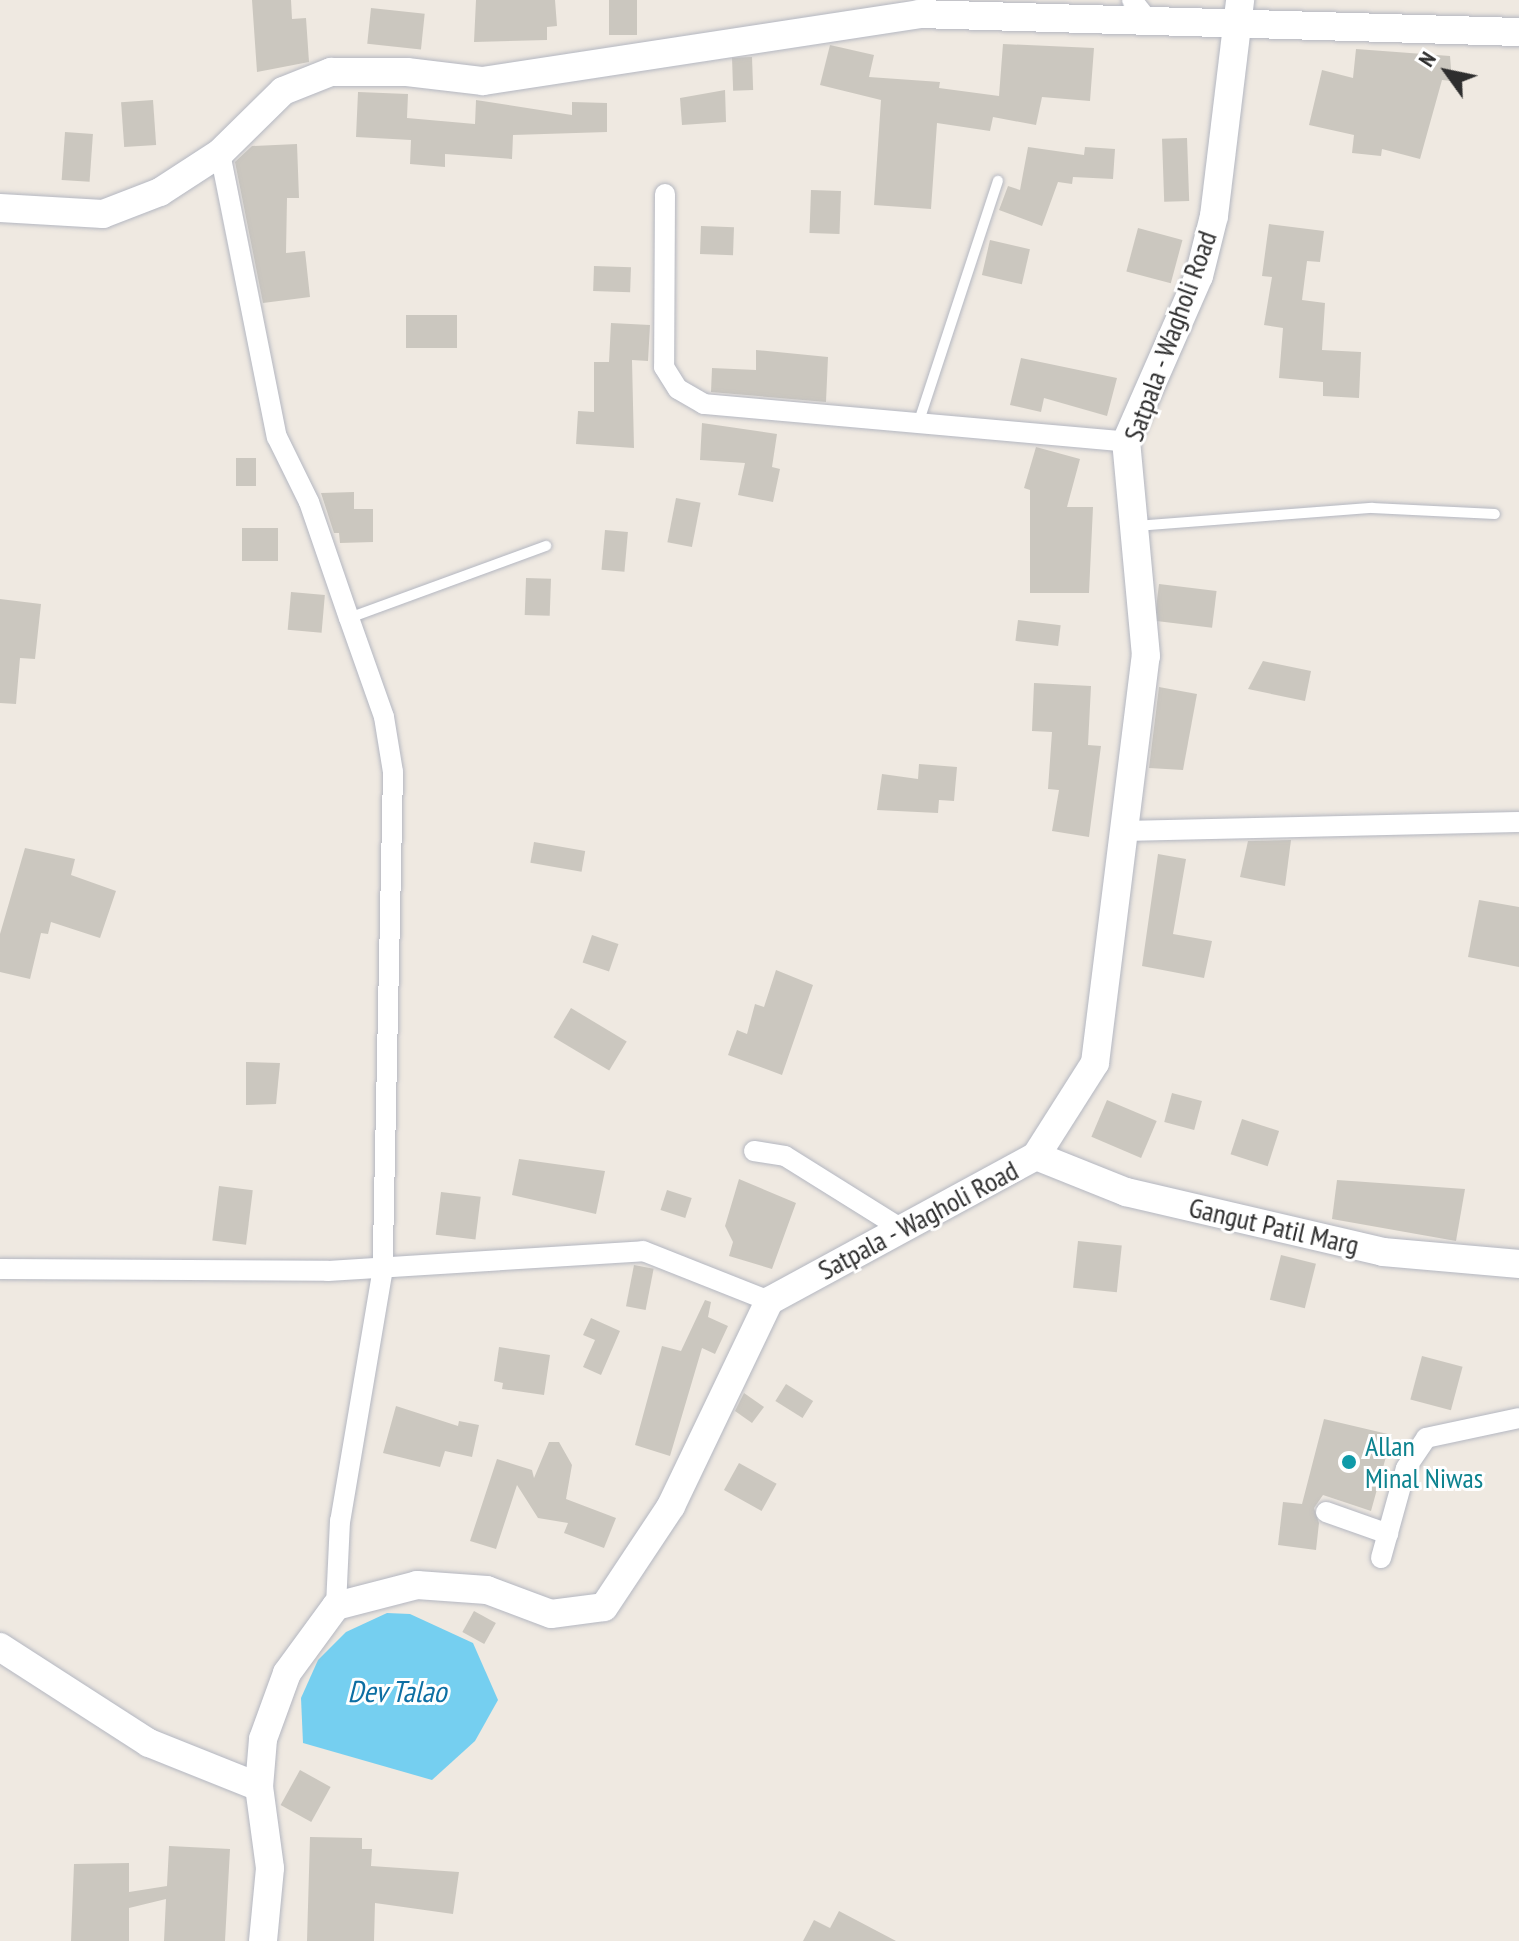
<!DOCTYPE html>
<style>
body{margin:0}
#map{position:relative;width:1519px;height:1941px;overflow:hidden;background:#efe9e1;font-family:"PT Sans Narrow",sans-serif}
div>[style]{position:absolute}
[style*='--x']{left:calc(var(--x)*1px);top:calc(var(--y)*1px);width:calc(var(--w)*1px);rotate:calc(var(--a)*1deg)}
.water>*{inset:0;background:#75cff0}
.building>*{inset:0;background:#cbc7bf;transform-origin:0 0}
.roads{filter:drop-shadow(0 0 2px #b4b7c1) drop-shadow(0 0 2px #b4b7c1)}
.lane>*{height:10px;margin:-5px;padding:0 5px;transform-origin:5px;border-radius:5px;background:#fff}
.street>*{height:20px;margin:-10px;padding:0 10px;transform-origin:10px;border-radius:10px;background:#fff}
.secondary>*{height:28px;margin:-14px;padding:0 14px;transform-origin:14px;border-radius:14px;background:#fff}
.dots>*{width:22px;height:22px;translate:-50% -50%;box-sizing:border-box;border:4px solid #fff;border-radius:50%}
span{translate:-50% -50%;white-space:nowrap;text-align:center;line-height:1.15;-webkit-text-stroke:6px #fff;paint-order:stroke}
.street-label{font-size:28px;color:#2e2e2e}
.culture-label{font-size:28px;color:#0d838f}
.left{translate:0 -50%;text-align:left}
.water-label{font-size:30px;color:#0d6fa3;font-style:italic}
.north{position:absolute;left:1407px;top:32px;width:80px;height:80px;-webkit-text-stroke:6px #fff;paint-order:stroke;rotate:303deg;font-size:22px;font-weight:700;line-height:32px;text-align:center;color:#2e2e2e}
.north::after{content:'';display:block;margin:auto;width:28px;height:36px;background:#2e2e2e;clip-path:polygon(50% 0,100% 100%,50% 72%,0 100%)}
</style>
<div id="map">
<div class="water">
<div style="clip-path:polygon(387px 1613px,410px 1614px,473px 1643px,498px 1700px,475px 1741px,432px 1780px,303px 1743px,301px 1698px,318px 1660px,346px 1632px)"></div>
</div>
<div class="building">
<div style="clip-path:polygon(252px 0,291px 0,292px 19px,306px 18px,309px 62px,257px 72px)"></div>
<div style="clip-path:polygon(476px 0,555px 0,557px 26px,547px 27px,547px 40px,474px 42px)"></div>
<div style="left:609px;top:0;width:28px;height:35px"></div>
<div style="left:371px;top:8px;width:54px;height:36px;rotate:6deg"></div>
<div style="clip-path:polygon(1003px 44px,1094px 48px,1090px 101px,1042px 97px,1036px 125px,993px 117px,990px 131px,937px 123px,931px 209px,874px 205px,881px 100px,820px 85px,830px 45px,874px 55px,869px 77px,940px 82px,939px 88px,999px 96px)"></div>
<div style="clip-path:polygon(1356px 49px,1450px 56px,1452px 81px,1442px 80px,1420px 159px,1382px 149px,1381px 156px,1352px 153px,1354px 135px,1309px 125px,1322px 70px,1353px 78px)"></div>
<div style="left:752px;top:57px;width:33px;height:20px;rotate:88deg"></div>
<div style="clip-path:polygon(725px 90px,726px 122px,682px 125px,680px 98px)"></div>
<div style="clip-path:polygon(358px 92px,408px 94px,407px 118px,475px 124px,476px 100px,572px 115px,572px 102px,607px 103px,607px 132px,513px 135px,512px 159px,445px 154px,445px 167px,410px 164px,411px 140px,356px 137px)"></div>
<div style="left:153px;top:100px;width:45px;height:32px;rotate:86deg"></div>
<div style="left:65px;top:132px;width:28px;height:48px;rotate:4deg"></div>
<div style="left:1187px;top:138px;width:63px;height:25px;rotate:88deg"></div>
<div style="clip-path:polygon(297px 144px,299px 198px,287px 198px,286px 253px,305px 251px,310px 297px,263px 303px,235px 162px,252px 146px)"></div>
<div style="clip-path:polygon(1028px 147px,1084px 155px,1085px 147px,1115px 149px,1113px 179px,1073px 177px,1072px 184px,1058px 182px,1042px 226px,999px 210px,1008px 186px,1020px 190px)"></div>
<div style="left:811px;top:190px;width:30px;height:43px;rotate:2deg"></div>
<div style="clip-path:polygon(1269px 224px,1324px 231px,1320px 262px,1307px 261px,1302px 300px,1325px 303px,1322px 350px,1361px 352px,1359px 398px,1323px 396px,1323px 382px,1279px 378px,1283px 328px,1264px 325px,1272px 277px,1262px 276px)"></div>
<div style="left:701px;top:226px;width:33px;height:28px;rotate:2deg"></div>
<div style="left:1138px;top:228px;width:46px;height:45px;rotate:15deg"></div>
<div style="left:990px;top:240px;width:41px;height:36px;rotate:13deg"></div>
<div style="left:594px;top:266px;width:37px;height:25px;rotate:2deg"></div>
<div style="left:457px;top:315px;width:33px;height:51px;rotate:90deg"></div>
<div style="clip-path:polygon(611px 323px,650px 325px,648px 361px,632px 360px,634px 448px,576px 444px,578px 411px,594px 412px,594px 362px,609px 362px)"></div>
<div style="clip-path:polygon(756px 350px,828px 357px,826px 402px,711px 392px,712px 368px,756px 370px)"></div>
<div style="clip-path:polygon(1021px 358px,1117px 378px,1107px 416px,1044px 398px,1041px 412px,1010px 405px)"></div>
<div style="clip-path:polygon(702px 423px,777px 434px,772px 467px,780px 469px,773px 502px,738px 495px,745px 463px,700px 460px)"></div>
<div style="clip-path:polygon(1036px 447px,1080px 459px,1067px 507px,1093px 507px,1089px 593px,1030px 593px,1030px 490px,1024px 488px)"></div>
<div style="left:256px;top:458px;width:28px;height:20px;rotate:90deg"></div>
<div style="clip-path:polygon(354px 492px,354px 509px,373px 509px,373px 542px,340px 543px,339px 533px,334px 533px,321px 493px)"></div>
<div style="left:676px;top:498px;width:25px;height:45px;rotate:11deg"></div>
<div style="left:242px;top:528px;width:36px;height:33px"></div>
<div style="left:605px;top:530px;width:23px;height:40px;rotate:5deg"></div>
<div style="left:526px;top:578px;width:25px;height:37px;rotate:2deg"></div>
<div style="left:1159px;top:584px;width:58px;height:37px;rotate:7deg"></div>
<div style="left:291px;top:592px;width:34px;height:38px;rotate:5deg"></div>
<div style="clip-path:polygon(0 599px,41px 604px,35px 659px,20px 658px,16px 704px,0 703px)"></div>
<div style="left:1018px;top:620px;width:43px;height:21px;rotate:7deg"></div>
<div style="clip-path:polygon(1263px 661px,1311px 671px,1305px 701px,1248px 689px)"></div>
<div style="clip-path:polygon(1034px 683px,1091px 686px,1088px 745px,1101px 746px,1089px 837px,1052px 831px,1059px 790px,1048px 789px,1052px 732px,1032px 731px)"></div>
<div style="clip-path:polygon(1159px 687px,1197px 694px,1183px 770px,1149px 768px)"></div>
<div style="clip-path:polygon(919px 764px,957px 767px,954px 801px,939px 800px,938px 813px,877px 810px,882px 774px,918px 779px)"></div>
<div style="clip-path:polygon(1291px 840px,1285px 886px,1240px 877px,1248px 841px)"></div>
<div style="left:534px;top:842px;width:52px;height:21px;rotate:10deg"></div>
<div style="clip-path:polygon(25px 848px,75px 859px,71px 875px,116px 891px,100px 938px,51px 922px,48px 934px,41px 933px,30px 979px,0 972px,0 934px)"></div>
<div style="clip-path:polygon(1158px 854px,1186px 859px,1173px 934px,1212px 941px,1204px 978px,1142px 966px)"></div>
<div style="clip-path:polygon(1479px 900px,1519px 907px,1519px 967px,1468px 957px)"></div>
<div style="left:592px;top:935px;width:28px;height:29px;rotate:19deg"></div>
<div style="clip-path:polygon(776px 970px,813px 985px,782px 1075px,728px 1055px,737px 1030px,747px 1034px,755px 1004px,764px 1007px)"></div>
<div style="left:571px;top:1008px;width:65px;height:34px;rotate:31deg"></div>
<div style="clip-path:polygon(246px 1062px,280px 1063px,276px 1104px,246px 1105px)"></div>
<div style="left:1172px;top:1093px;width:31px;height:30px;rotate:15deg"></div>
<div style="left:1107px;top:1100px;width:54px;height:40px;rotate:23deg"></div>
<div style="left:1242px;top:1119px;width:39px;height:37px;rotate:18deg"></div>
<div style="clip-path:polygon(519px 1159px,605px 1171px,596px 1214px,512px 1195px)"></div>
<div style="clip-path:polygon(739px 1179px,796px 1203px,772px 1269px,729px 1256px,733px 1242px,725px 1226px)"></div>
<div style="clip-path:polygon(1337px 1180px,1465px 1189px,1456px 1241px,1332px 1219px)"></div>
<div style="left:219px;top:1186px;width:34px;height:55px;rotate:7deg"></div>
<div style="left:667px;top:1190px;width:26px;height:21px;rotate:18deg"></div>
<div style="left:441px;top:1192px;width:40px;height:43px;rotate:7deg"></div>
<div style="left:1078px;top:1241px;width:44px;height:47px;rotate:6deg"></div>
<div style="left:1281px;top:1255px;width:36px;height:46px;rotate:14deg"></div>
<div style="left:634px;top:1265px;width:20px;height:42px;rotate:11deg"></div>
<div style="clip-path:polygon(705px 1300px,711px 1302px,708px 1317px,728px 1326px,715px 1354px,702px 1348px,670px 1456px,635px 1445px,662px 1346px,681px 1351px)"></div>
<div style="clip-path:polygon(591px 1318px,620px 1331px,601px 1375px,583px 1367px,595px 1340px,583px 1335px)"></div>
<div style="clip-path:polygon(499px 1347px,550px 1355px,544px 1395px,502px 1389px,503px 1383px,494px 1381px)"></div>
<div style="left:1422px;top:1356px;width:42px;height:45px;rotate:15deg"></div>
<div style="left:786px;top:1384px;width:32px;height:20px;rotate:32deg"></div>
<div style="clip-path:polygon(744px 1393px,764px 1407px,752px 1423px,735px 1411px)"></div>
<div style="clip-path:polygon(396px 1406px,458px 1426px,459px 1421px,479px 1425px,472px 1457px,445px 1451px,440px 1467px,383px 1453px)"></div>
<div style="clip-path:polygon(1324px 1419px,1392px 1435px,1371px 1511px,1323px 1495px,1314px 1508px,1319px 1523px,1316px 1550px,1278px 1545px,1283px 1502px,1302px 1504px)"></div>
<div style="clip-path:polygon(549px 1442px,559px 1442px,572px 1465px,566px 1499px,616px 1518px,604px 1548px,564px 1533px,568px 1523px,538px 1518px,517px 1485px,496px 1549px,470px 1541px,497px 1459px,532px 1470px,534px 1478px)"></div>
<div style="left:739px;top:1463px;width:43px;height:31px;rotate:29deg"></div>
<div style="left:474px;top:1611px;width:25px;height:24px;rotate:29deg"></div>
<div style="left:300px;top:1770px;width:35px;height:40px;rotate:29deg"></div>
<div style="clip-path:polygon(310px 1837px,362px 1838px,362px 1849px,372px 1849px,371px 1866px,459px 1872px,453px 1914px,375px 1903px,374px 1941px,307px 1941px)"></div>
<div style="clip-path:polygon(169px 1846px,230px 1849px,225px 1941px,164px 1941px,166px 1899px,129px 1908px,129px 1941px,71px 1941px,74px 1864px,129px 1863px,129px 1892px,167px 1886px)"></div>
<div style="clip-path:polygon(839px 1911px,896px 1941px,803px 1941px,814px 1920px,830px 1928px)"></div>
</div>
<div class="roads">
<div class="lane">
<div style="--x:918;--y:424;--w:256;--a:-71.8"></div>
<div style="--x:1136;--y:526;--w:237;--a:-4.4"></div>
<div style="--x:1372;--y:508;--w:123;--a:2.8"></div>
<div style="--x:349;--y:618;--w:210;--a:-20.1"></div>
</div>
<div class="street">
<div style="--x:1132;--y:0;--w:23;--a:52"></div>
<div style="--x:220;--y:153;--w:290;--a:78.7"></div>
<div style="--x:277;--y:437;--w:72;--a:63.8"></div>
<div style="--x:309;--y:502;--w:123;--a:71"></div>
<div style="--x:349;--y:618;--w:105;--a:70.5"></div>
<div style="--x:384;--y:717;--w:56;--a:80.7"></div>
<div style="--x:393;--y:772;--w:496;--a:91.2"></div>
<div style="--x:383;--y:1268;--w:257;--a:99.6"></div>
<div style="--x:340;--y:1521;--w:85;--a:92.7"></div>
<div style="--x:665;--y:194;--w:173;--a:90.3"></div>
<div style="--x:664;--y:367;--w:26;--a:58"></div>
<div style="--x:678;--y:389;--w:30;--a:30"></div>
<div style="--x:704;--y:404;--w:424;--a:5.1"></div>
<div style="--x:1123;--y:831;--w:396;--a:-1.3"></div>
<div style="--x:754;--y:1151;--w:31;--a:9"></div>
<div style="--x:785;--y:1156;--w:138;--a:32"></div>
<div style="--x:0;--y:1269;--w:328;--a:0.3"></div>
<div style="--x:328;--y:1271;--w:316;--a:-3.6"></div>
<div style="--x:643;--y:1251;--w:136;--a:21.6"></div>
<div style="--x:1326;--y:1512;--w:66;--a:19.5"></div>
<div style="--x:1381;--y:1558;--w:93;--a:-74.5"></div>
<div style="--x:1406;--y:1468;--w:36;--a:-56"></div>
<div style="--x:1426;--y:1438;--w:95;--a:-12.1"></div>
</div>
<div class="secondary">
<div style="--x:0;--y:208;--w:103;--a:3.3"></div>
<div style="--x:103;--y:214;--w:61;--a:-21.1"></div>
<div style="--x:160;--y:192;--w:72;--a:-33"></div>
<div style="--x:220;--y:153;--w:88;--a:-44.5"></div>
<div style="--x:283;--y:91;--w:52;--a:-21.6"></div>
<div style="--x:331;--y:72;--w:76;--a:0"></div>
<div style="--x:407;--y:72;--w:77;--a:6.8"></div>
<div style="--x:483;--y:81;--w:441;--a:-8.7"></div>
<div style="--x:919;--y:14;--w:600;--a:1.72"></div>
<div style="--x:1036;--y:1156;--w:97;--a:21.8"></div>
<div style="--x:1126;--y:1192;--w:264;--a:13.1"></div>
<div style="--x:1383;--y:1252;--w:137;--a:5"></div>
<div style="--x:0;--y:1647;--w:177;--a:32.8"></div>
<div style="--x:149;--y:1743;--w:118;--a:21.8"></div>
<div style="--x:263;--y:1941;--w:73;--a:-84.5"></div>
<div style="--x:270;--y:1868;--w:82;--a:-97.7"></div>
<div style="--x:259;--y:1787;--w:48;--a:-85.2"></div>
<div style="--x:263;--y:1739;--w:70;--a:-70"></div>
<div style="--x:287;--y:1673;--w:83;--a:-53.8"></div>
<div style="--x:336;--y:1606;--w:84;--a:-14.5"></div>
<div style="--x:417;--y:1585;--w:70;--a:4.1"></div>
<div style="--x:487;--y:1590;--w:68;--a:20.6"></div>
<div style="--x:551;--y:1614;--w:53;--a:-7.5"></div>
<div style="--x:604;--y:1607;--w:121;--a:-56.4"></div>
<div style="--x:671;--y:1506;--w:227;--a:-64.4"></div>
<div style="--x:769;--y:1301;--w:304;--a:-28.5"></div>
<div style="--x:1036;--y:1156;--w:110;--a:-57.6"></div>
<div style="--x:1095;--y:1063;--w:410;--a:-82.9"></div>
<div style="--x:1146;--y:656;--w:215;--a:-95.3"></div>
<div style="--x:1126;--y:442;--w:181;--a:-66.3"></div>
<div style="--x:1199;--y:276;--w:62;--a:-76"></div>
<div style="--x:1214;--y:216;--w:218;--a:-83.1"></div>
</div>
</div>
<div class="dots">
<div style="left:1349px;top:1462px;background:#0f9aa8"></div>
</div>
<div class="street-label">
<span style="left:1170px;top:336px;rotate:-70deg">Satpala - Wagholi Road</span>
<span style="left:918px;top:1220px;rotate:-28deg">Satpala - Wagholi Road</span>
<span style="left:1274px;top:1226px;rotate:13deg">Gangut Patil Marg</span>
</div>
<div class="culture-label">
<span class="left" style="left:1365px;top:1462px">Allan<br>Minal Niwas</span>
</div>
<div class="water-label">
<span style="left:397px;top:1691px">Dev Talao</span>
</div>
<div class="north">N</div>
</div>
